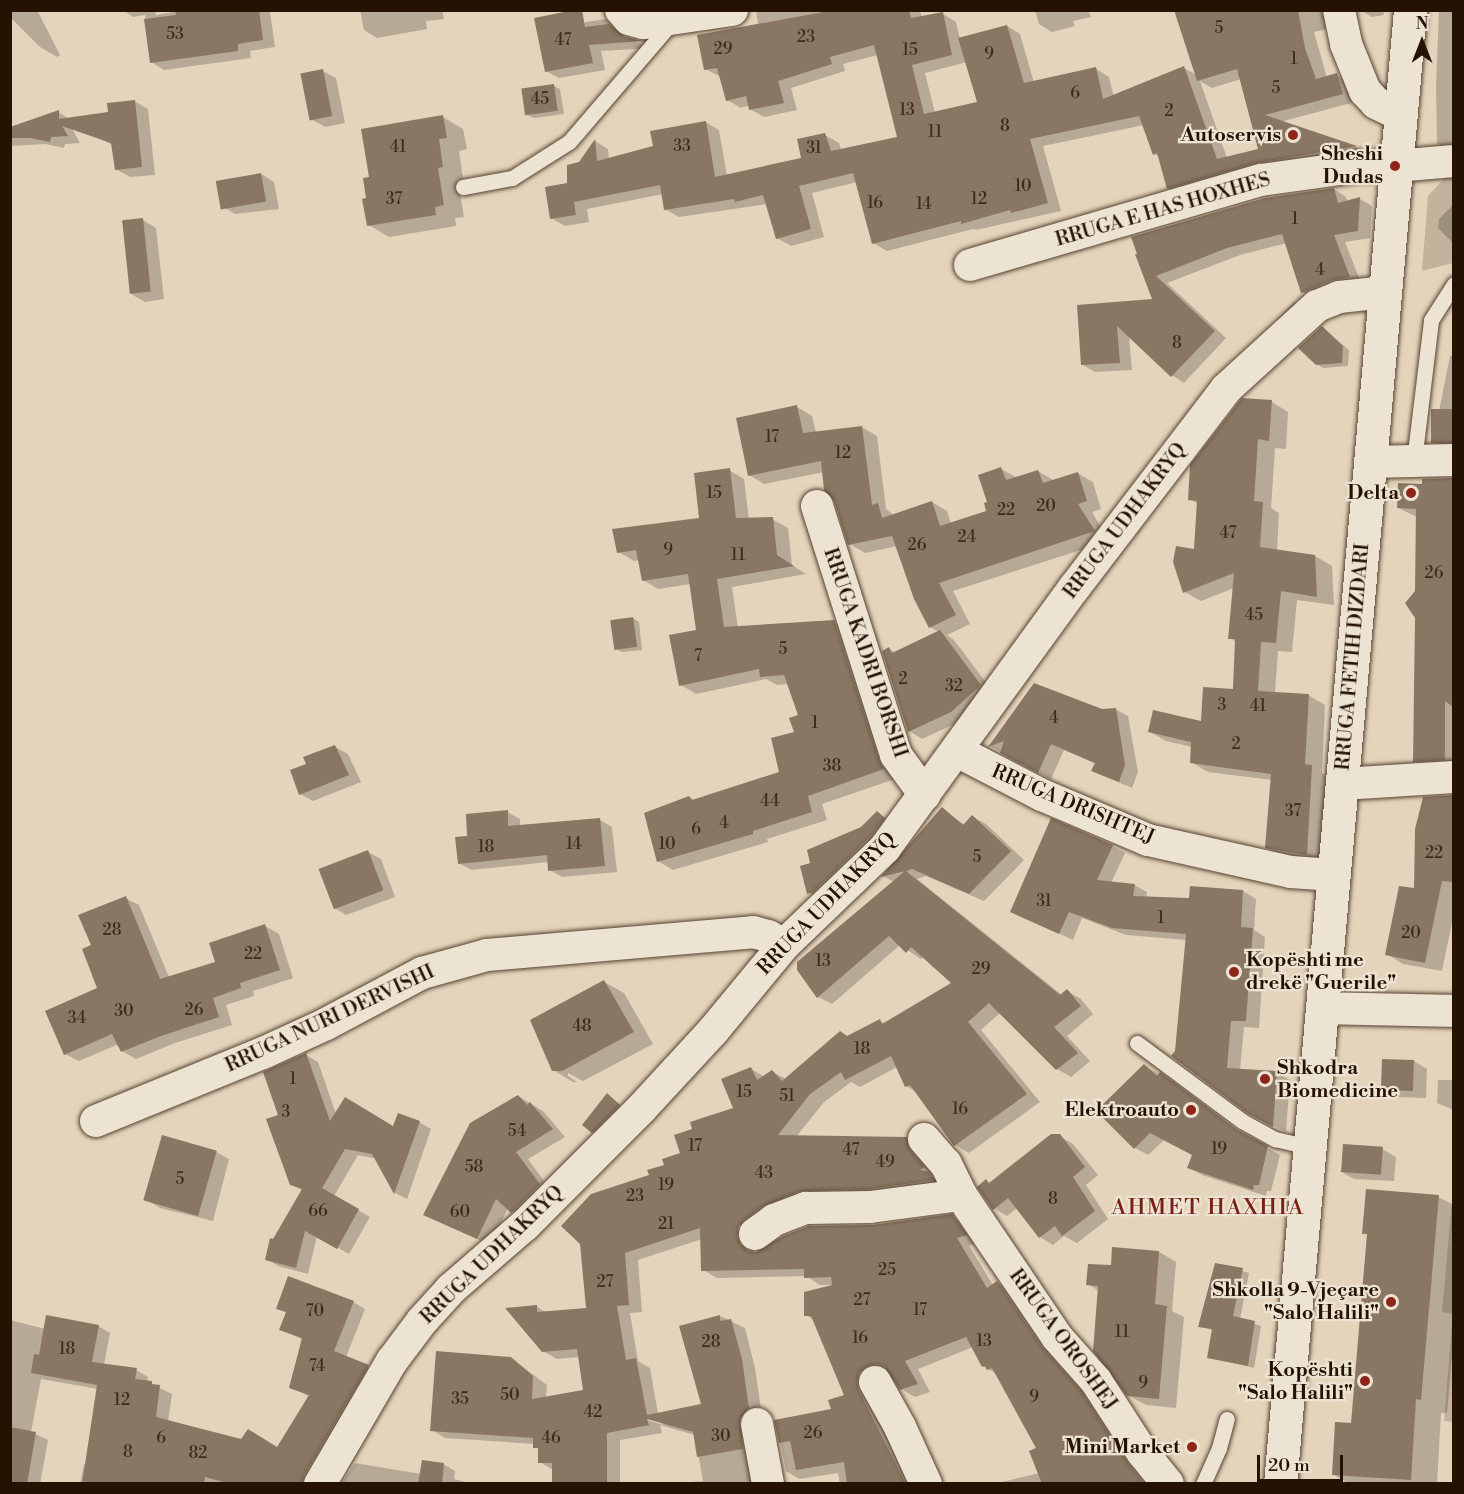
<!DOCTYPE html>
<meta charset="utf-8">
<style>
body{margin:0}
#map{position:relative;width:1464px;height:1494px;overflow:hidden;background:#e4d4bb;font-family:"Libre Bodoni",serif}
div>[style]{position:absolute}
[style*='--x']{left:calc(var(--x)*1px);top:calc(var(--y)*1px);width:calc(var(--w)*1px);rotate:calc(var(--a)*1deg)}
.green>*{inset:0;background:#c4b39c}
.shadow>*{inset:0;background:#0003}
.building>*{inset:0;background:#897763;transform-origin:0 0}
.roads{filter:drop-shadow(0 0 2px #564231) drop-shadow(0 0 2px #564231)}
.service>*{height:15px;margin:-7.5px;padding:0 7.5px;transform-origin:7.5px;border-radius:7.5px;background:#ede3d3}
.minor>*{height:32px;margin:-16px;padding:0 16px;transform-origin:16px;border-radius:16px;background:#ede3d3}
.secondary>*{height:33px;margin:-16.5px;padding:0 16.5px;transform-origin:16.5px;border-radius:16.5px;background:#ede3d3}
.dots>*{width:16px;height:16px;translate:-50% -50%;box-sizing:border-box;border:3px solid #ede3d3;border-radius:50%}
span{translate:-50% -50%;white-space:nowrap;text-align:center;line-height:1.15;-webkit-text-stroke:4.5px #ede3d3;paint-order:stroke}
.number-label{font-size:16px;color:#3f2b1b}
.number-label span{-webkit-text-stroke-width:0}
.poi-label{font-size:20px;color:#261203;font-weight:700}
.right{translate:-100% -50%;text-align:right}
.left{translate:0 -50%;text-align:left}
.street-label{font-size:20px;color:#261203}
.quarter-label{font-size:22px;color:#7a1f14;letter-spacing:1.5px}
.frame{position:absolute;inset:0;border:12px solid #261203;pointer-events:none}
.north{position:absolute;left:1392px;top:12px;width:60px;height:60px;-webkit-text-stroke:4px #ede3d3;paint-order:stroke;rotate:0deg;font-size:16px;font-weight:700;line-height:24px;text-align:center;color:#261203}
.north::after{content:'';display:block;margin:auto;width:21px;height:27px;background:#261203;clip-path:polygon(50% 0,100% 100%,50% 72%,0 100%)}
.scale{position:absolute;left:1257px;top:1455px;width:86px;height:27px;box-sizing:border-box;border:3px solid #261203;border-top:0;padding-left:8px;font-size:18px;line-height:21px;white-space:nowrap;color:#261203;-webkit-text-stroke:4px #ede3d3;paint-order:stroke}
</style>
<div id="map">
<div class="green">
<div style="clip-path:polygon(1453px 174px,1453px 263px,1422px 271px,1428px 196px,1447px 175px)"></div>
<div style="clip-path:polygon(1453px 1191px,1454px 1191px,1453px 1422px,1444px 1421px,1453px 1314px,1442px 1312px)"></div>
</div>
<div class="shadow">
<div style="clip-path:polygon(10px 10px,37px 10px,60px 55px,57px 57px,40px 47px,10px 17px)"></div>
<div style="clip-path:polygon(123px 10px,155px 10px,156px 15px,185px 10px,268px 10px,270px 12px,275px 47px,250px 51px,251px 58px,164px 70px,151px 62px,145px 15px,133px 17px)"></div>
<div style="clip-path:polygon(360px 10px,442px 10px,444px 19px,426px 21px,427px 29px,377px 38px,364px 30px)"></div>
<div style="clip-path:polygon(evenodd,756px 10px,920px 10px,922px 18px,943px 14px,956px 22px,960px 39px,1007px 26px,1020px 34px,1034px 83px,1096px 69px,1109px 77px,1114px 97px,1184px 68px,1197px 75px,1175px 10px,1337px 10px,1336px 27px,1314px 32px,1327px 78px,1337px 75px,1350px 83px,1355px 102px,1280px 122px,1356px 147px,1367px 154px,1182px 196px,1168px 188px,1159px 156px,1154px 154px,1144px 125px,1043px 146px,1061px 211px,976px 230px,973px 229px,887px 251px,873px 243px,857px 182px,812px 193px,824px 237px,791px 246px,777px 238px,767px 204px,679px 217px,665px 209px,663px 194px,587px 209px,589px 222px,565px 226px,551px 218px,580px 164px,595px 141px,608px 149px,609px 160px,655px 147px,705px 122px,719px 130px,727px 176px,803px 159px,825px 135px,839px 143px,841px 150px,898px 138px,878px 55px,843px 64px,845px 71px,791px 88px,797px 110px,764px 117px,750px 109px,750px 105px,741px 108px,727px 100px,721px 77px,705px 69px,758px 24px,756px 10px,967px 62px,978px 103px,935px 113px,925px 73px,967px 62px,756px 10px,1241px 79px,1260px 151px,1227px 158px,1200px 81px,1212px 88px,1241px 79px)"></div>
<div style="clip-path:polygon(1035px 10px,1088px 10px,1091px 17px,1073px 21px,1075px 26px,1052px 32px,1039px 24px)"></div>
<div style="clip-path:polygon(1360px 10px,1383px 10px,1384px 15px,1372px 17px)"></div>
<div style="clip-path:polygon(1439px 10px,1454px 10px,1454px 151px,1437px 144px,1436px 87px)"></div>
<div style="clip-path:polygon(605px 19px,618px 27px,625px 37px,651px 48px,601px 51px,605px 70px,559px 78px,546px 71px,538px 30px)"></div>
<div style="clip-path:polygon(323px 71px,336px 78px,345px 123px,325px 127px,311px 119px)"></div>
<div style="clip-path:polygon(554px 86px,560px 89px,564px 114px,534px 118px,527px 115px)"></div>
<div style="clip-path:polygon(134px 101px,148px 109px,155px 175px,130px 177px,116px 169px,113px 145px,87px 133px,109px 113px)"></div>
<div style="clip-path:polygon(58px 112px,71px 120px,70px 125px,80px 143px,65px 144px,64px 148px,45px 144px,10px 146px,10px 129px)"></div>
<div style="clip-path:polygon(443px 117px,463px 129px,467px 149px,459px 151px,463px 179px,458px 180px,464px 217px,455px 218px,456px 226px,389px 237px,369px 225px,371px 178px)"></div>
<div style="clip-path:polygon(261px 174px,274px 182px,279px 209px,235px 214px,222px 206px)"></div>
<div style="clip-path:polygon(1334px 189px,1346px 197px,1348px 202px,1360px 199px,1372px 206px,1370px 238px,1345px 242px,1361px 283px,1314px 299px,1302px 292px,1287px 243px,1240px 255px,1167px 283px,1226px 338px,1184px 383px,1172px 375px,1129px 336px,1132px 370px,1095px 372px,1083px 365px,1078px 306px,1154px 301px,1137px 255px)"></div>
<div style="clip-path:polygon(1454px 204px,1454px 244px,1438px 228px,1439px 219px)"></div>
<div style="clip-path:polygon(143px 220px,156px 228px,164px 299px,145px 302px,131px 294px)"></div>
<div style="clip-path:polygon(1294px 302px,1300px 306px,1280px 324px,1276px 321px)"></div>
<div style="clip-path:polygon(1322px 328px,1349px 350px,1348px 366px,1323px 368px,1317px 364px)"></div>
<div style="clip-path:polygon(1450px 356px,1454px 356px,1454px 451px,1433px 442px)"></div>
<div style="clip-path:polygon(1272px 402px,1288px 412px,1286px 449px,1275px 448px,1271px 508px,1279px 513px,1277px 551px,1315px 556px,1332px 566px,1334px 605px,1297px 600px,1292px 652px,1278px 651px,1275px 693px,1308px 695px,1325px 705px,1322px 773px,1328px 776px,1324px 864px,1283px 857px,1266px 847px,1272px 780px,1208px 772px,1191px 762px,1192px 747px,1166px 741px,1150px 732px,1203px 722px,1235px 691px,1236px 642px,1230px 638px,1234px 588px,1201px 601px,1185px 592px,1195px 551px,1198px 504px,1190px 499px)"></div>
<div style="clip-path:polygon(797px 407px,812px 416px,816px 433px,862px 427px,877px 436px,886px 509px,894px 515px,932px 502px,947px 511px,951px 524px,988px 512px,1001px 469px,1016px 477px,1038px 471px,1053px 480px,1077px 473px,1093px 482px,1101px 509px,1092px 512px,1109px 541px,953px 591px,970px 624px,947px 635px,954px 640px,994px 693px,965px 719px,922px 739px,909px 731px,889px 649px,896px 653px,939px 632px,930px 627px,897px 546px,865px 553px,850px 544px,824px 472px,764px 484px,749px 475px)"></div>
<div style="clip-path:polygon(729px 470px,744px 479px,749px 520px,772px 519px,788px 528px,792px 565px,806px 574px,732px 587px,738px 628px,834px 621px,849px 630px,898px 778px,822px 804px,827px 820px,767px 839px,768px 842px,673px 870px,658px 861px,689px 797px,695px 801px,781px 772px,800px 716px,789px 684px,777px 685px,766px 679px,696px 694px,681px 685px,698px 631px,691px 584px,658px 589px,643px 580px,639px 560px,634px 561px,619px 552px,701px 520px)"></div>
<div style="clip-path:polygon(1454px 479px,1454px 770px,1431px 770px,1415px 761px,1417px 517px,1398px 508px,1423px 486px)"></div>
<div style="clip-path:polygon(633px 618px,639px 622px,642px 650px,622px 652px,616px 649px)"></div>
<div style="clip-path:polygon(1035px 685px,1101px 711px,1115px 709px,1128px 716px,1138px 772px,1132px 788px,1106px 777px,1093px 770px,1096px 764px,1064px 750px,1051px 779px,990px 746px)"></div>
<div style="clip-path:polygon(335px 747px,348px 754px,361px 782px,313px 801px,300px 794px,308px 765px)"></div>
<div style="clip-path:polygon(1454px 795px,1454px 913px,1442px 971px,1403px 964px,1387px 954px,1415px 890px,1424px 798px)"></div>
<div style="clip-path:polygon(evenodd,942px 809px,965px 825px,973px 817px,986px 824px,1024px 860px,984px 901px,926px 876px,917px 879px,1062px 995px,1067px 991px,1081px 999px,1093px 1014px,1067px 1036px,1090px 1061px,1071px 1077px,1057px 1069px,1000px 1013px,981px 1030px,1040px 1102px,969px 1153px,955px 1145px,918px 1093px,906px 1086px,897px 1067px,860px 1087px,851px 1082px,824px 1102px,796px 1137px,906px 1138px,920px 1146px,937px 1175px,935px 1177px,943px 1182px,883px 1196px,750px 1245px,754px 1253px,872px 1226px,952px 1216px,966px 1224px,979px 1243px,969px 1246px,993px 1285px,997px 1282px,1011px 1290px,1095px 1401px,1150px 1484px,993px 1484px,1040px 1473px,1039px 1449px,997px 1374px,983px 1366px,973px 1347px,918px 1369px,930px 1392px,915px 1397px,901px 1389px,889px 1371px,880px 1374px,915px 1484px,840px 1484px,838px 1473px,799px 1479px,786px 1471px,776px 1421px,832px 1410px,846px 1396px,814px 1320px,806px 1315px,834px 1285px,820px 1285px,806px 1276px,717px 1278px,703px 1270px,702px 1239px,638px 1260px,642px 1312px,630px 1313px,638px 1361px,650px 1368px,658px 1414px,703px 1405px,681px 1327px,720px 1316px,745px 1328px,755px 1368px,762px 1416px,761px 1484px,666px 1484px,703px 1481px,695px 1435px,660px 1425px,662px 1433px,620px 1440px,620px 1484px,553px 1484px,553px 1470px,540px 1462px,540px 1450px,535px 1444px,445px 1438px,432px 1430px,511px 1358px,547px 1385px,546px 1398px,585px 1391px,580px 1357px,557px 1359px,543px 1351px,536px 1306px,547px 1313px,587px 1309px,651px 1176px,682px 1154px,694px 1130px,735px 1109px,751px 1069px,765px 1077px,773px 1072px,786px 1079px,848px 1037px,880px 1021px,886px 1024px,953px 984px,924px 956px,921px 959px,900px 945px,832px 1004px,818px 997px,894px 882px,883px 876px,942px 809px,640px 1418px,660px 1421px,664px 1425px,640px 1418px)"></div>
<div style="clip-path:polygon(507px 812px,520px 819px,520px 827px,600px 820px,612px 827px,617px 872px,562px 877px,550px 870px,549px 862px,471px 870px,459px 863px)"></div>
<div style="clip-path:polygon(884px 817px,890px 822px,815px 896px,809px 893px,812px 864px,862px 828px)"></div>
<div style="clip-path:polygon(1112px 846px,1125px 853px,1111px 883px,1134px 885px,1147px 892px,1146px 898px,1191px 899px,1243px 891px,1256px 899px,1254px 930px,1265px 937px,1259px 1028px,1244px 1027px,1240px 1070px,1277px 1073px,1290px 1080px,1286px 1132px,1248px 1112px,1177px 1052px,1187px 940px,1126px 935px,1082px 918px,1073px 940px,1012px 911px)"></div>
<div style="clip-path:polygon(368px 852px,381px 859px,395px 897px,346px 915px,333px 907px)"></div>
<div style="clip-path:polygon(125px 898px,139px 905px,169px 977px,217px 963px,265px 926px,279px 934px,293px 978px,253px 991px,254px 996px,226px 1005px,232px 1025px,175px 1043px,136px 1059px,122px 1051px,119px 1044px,79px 1061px,65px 1054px,99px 989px,93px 946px)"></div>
<div style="clip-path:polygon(604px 982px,624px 993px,653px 1044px,583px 1081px,568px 1073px,568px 1076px,577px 1082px,573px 1082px,553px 1070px)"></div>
<div style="clip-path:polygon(306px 1055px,318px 1062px,336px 1114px,394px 1128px,419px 1122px,431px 1129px,407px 1199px,395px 1193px,377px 1159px,358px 1155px,334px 1196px,370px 1217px,349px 1254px,317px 1236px,308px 1274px,278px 1266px,267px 1259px,274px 1241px,303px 1191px,292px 1184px,280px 1116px)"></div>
<div style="clip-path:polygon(1414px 1061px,1427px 1069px,1426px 1098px,1395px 1097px,1382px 1089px)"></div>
<div style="clip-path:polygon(1144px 1066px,1173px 1081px,1247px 1137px,1280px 1155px,1271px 1191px,1267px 1191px,1266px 1196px,1202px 1175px,1189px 1168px,1194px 1155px,1164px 1140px,1148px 1155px,1135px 1148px)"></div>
<div style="clip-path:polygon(1438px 1080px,1454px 1080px,1454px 1110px,1437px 1103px)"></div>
<div style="clip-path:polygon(607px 1095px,632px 1113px,606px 1139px,592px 1132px)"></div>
<div style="clip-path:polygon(518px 1096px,543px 1111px,565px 1137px,528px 1159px,552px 1192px,525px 1220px,508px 1208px,490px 1245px,425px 1214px)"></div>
<div style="clip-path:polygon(1059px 1136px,1073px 1144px,1098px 1175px,1086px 1185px,1108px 1219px,1077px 1243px,1064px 1236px,1053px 1245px,1040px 1237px,1017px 1208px,1007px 1216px,994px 1208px,986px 1181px,990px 1184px)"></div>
<div style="clip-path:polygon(1382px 1149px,1396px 1157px,1394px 1181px,1354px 1179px,1340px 1171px)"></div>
<div style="clip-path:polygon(216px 1152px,229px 1159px,213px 1221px,160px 1208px,147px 1200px)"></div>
<div style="clip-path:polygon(1438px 1197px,1454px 1205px,1454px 1332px,1447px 1413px,1441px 1413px,1437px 1484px,1349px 1484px,1333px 1474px,1353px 1425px,1369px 1236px,1364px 1233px)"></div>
<div style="clip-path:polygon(1114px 1248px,1159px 1252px,1176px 1262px,1172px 1311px,1184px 1317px,1176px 1408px,1146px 1405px,1128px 1395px,1099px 1291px,1088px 1284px,1112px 1267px)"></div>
<div style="clip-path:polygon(1216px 1264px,1249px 1273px,1240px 1319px,1261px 1326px,1254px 1368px,1208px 1357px,1214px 1331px,1200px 1326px)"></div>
<div style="clip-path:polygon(353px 1302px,365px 1309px,346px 1357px,380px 1373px,316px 1484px,80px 1484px,84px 1464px,87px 1465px,98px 1389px,41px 1379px,31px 1432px,48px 1440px,40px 1484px,13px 1480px,10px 1484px,10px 1320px,45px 1329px,98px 1326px,110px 1333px,104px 1365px,136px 1370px,148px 1377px,147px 1382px,172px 1394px,168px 1422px,278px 1448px,310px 1397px,291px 1387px,303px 1340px,281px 1329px,287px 1313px,278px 1308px)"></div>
<div style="clip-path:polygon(355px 1463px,421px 1474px,443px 1464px,455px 1471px,454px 1479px,474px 1484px,341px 1484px)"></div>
</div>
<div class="building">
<div style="clip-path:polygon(175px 10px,259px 10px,263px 40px,238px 44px,238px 51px,150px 63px,144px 19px,176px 15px)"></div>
<div style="clip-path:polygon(574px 10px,582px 10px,585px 27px,609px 24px,623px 36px,642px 41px,589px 45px,593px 63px,545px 72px,534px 18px)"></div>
<div style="clip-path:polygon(835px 10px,909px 10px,911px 18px,943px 12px,952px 55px,912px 65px,924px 114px,977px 102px,958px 38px,1007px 25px,1024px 83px,1096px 67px,1103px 99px,1184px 66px,1217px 159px,1258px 149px,1237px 69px,1197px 81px,1174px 10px,1298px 10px,1305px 48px,1316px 79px,1337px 73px,1343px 94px,1265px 115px,1357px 146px,1256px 163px,1167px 189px,1157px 153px,1153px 155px,1139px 116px,1030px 139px,1048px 203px,1011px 213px,1010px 210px,961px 224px,961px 221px,872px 244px,853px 173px,799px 186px,811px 229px,776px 239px,763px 195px,735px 202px,734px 199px,664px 210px,660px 185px,574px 202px,576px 215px,550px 219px,545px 187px,567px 183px,567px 165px,579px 162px,595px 139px,597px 161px,653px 146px,650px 131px,706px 121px,715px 177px,801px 158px,797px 139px,825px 133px,831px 151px,897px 137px,874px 45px,830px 57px,832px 64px,778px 81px,784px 103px,749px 110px,746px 96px,726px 101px,717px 68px,704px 70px,697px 35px)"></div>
<div style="left:323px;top:69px;width:48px;height:23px;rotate:79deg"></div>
<div style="left:554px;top:84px;width:27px;height:33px;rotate:82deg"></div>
<div style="clip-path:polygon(135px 100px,142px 167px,115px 170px,111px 143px,62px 126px,68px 136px,51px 137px,50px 142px,30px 138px,10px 138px,10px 127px,59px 110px,59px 119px,108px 112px,107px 103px)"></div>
<div style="clip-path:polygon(443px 115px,447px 138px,439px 139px,443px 167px,438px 168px,444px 205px,435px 207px,436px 215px,367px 226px,362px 199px,366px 198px,363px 178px,369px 177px,361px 129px)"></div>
<div style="left:261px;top:173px;width:29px;height:46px;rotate:80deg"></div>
<div style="clip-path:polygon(1334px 188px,1338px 203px,1360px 197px,1358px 231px,1334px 235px,1350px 277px,1332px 280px,1301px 293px,1282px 234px,1227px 248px,1156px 276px,1215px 331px,1171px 377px,1117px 326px,1120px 363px,1081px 365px,1077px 305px,1152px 299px,1135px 254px,1137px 254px,1131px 237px,1265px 198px)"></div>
<div style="left:143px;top:218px;width:74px;height:21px;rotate:84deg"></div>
<div style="clip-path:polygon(1322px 326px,1343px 346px,1342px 363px,1316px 365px,1298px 348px)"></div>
<div style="clip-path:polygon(1242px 398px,1272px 400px,1269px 441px,1258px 439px,1254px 501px,1263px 502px,1260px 547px,1315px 555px,1317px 597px,1281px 591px,1276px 643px,1261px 642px,1258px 691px,1309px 694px,1305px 764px,1312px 765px,1307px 855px,1265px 848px,1271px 774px,1190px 763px,1191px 742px,1148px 732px,1153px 710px,1201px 721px,1203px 687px,1233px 689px,1235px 639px,1228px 639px,1234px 573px,1183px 593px,1173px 562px,1176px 546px,1194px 549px,1197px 501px,1188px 500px,1190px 465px)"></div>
<div style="clip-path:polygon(797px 405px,803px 433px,862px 426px,872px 505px,878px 503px,882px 518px,932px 501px,940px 526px,986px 511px,984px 503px,987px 502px,978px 475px,1001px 467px,1006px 480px,1038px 470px,1043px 483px,1078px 472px,1087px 501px,1078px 504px,1095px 531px,939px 583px,956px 615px,929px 628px,914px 599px,892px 536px,848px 545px,834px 501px,824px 490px,821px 461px,748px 476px,736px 418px)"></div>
<div style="left:1431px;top:409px;width:23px;height:34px"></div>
<div style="clip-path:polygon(730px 468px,736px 518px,773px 517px,777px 555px,794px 566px,717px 579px,724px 627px,834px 620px,879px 760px,884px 769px,808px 796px,812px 812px,753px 831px,753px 834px,657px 862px,644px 813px,689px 796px,692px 800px,779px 772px,771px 738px,794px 732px,789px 718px,798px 715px,784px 675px,760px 677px,759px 669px,679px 686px,669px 635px,696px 630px,688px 574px,642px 581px,636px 550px,617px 553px,612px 529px,699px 518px,694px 473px)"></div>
<div style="clip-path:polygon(1454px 478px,1454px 708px,1445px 701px,1445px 760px,1413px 762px,1415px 618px,1405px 603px,1415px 591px,1416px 509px,1397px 508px,1398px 483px,1422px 484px,1422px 479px)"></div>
<div style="left:633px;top:617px;width:30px;height:23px;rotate:82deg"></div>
<div style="clip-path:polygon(940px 630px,981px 685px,951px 712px,908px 732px,882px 651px,889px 647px,892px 653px)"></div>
<div style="clip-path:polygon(1034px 683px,1102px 709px,1116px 708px,1125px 765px,1119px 782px,1091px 771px,1095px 763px,1051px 744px,1038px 773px,1000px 753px,1004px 741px,988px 747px)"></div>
<div style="clip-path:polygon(335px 745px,349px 775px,299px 795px,290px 770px,306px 764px,303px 757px)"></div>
<div style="clip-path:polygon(1454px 795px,1454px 882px,1442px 881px,1425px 963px,1385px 955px,1399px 886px,1414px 888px,1415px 829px,1423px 797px)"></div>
<div style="clip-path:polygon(942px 807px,963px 825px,972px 815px,1011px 851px,969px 894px,912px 869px,906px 871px,1060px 995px,1067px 989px,1081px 1006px,1054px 1027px,1078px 1053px,1056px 1070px,989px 1003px,968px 1022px,1027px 1094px,954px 1146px,910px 1085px,905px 1087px,891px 1056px,845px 1080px,841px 1072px,810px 1094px,778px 1135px,907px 1137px,910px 1150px,925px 1167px,920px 1170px,929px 1172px,934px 1180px,869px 1189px,800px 1191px,763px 1206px,744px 1220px,738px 1227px,737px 1237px,741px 1245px,748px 1251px,756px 1252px,783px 1236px,809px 1226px,872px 1225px,952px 1214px,967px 1235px,957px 1238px,987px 1288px,997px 1281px,1042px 1347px,1082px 1392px,1127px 1462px,1144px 1484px,1042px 1484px,1029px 1451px,1036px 1448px,992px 1368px,987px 1370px,985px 1366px,982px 1367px,966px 1337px,905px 1361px,918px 1384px,900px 1390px,884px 1366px,876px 1364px,867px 1366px,859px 1373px,857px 1382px,859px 1391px,906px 1484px,847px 1484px,844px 1462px,796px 1470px,790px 1441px,779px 1443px,774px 1420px,831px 1409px,828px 1400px,844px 1395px,811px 1316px,804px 1316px,804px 1292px,832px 1285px,831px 1277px,804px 1278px,804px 1269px,701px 1271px,700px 1228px,625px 1253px,629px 1305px,617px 1306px,626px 1360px,636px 1358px,647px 1415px,701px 1404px,679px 1326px,720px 1315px,720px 1321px,731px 1319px,742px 1359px,749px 1408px,740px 1419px,743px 1449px,697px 1457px,693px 1432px,647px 1419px,649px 1425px,607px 1433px,607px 1484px,552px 1484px,552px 1463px,538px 1463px,538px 1448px,533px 1448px,533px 1438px,430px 1431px,436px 1351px,511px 1357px,533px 1376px,532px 1399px,583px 1390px,577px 1349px,542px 1352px,505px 1308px,537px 1305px,537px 1312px,586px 1308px,580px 1244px,561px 1226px,591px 1194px,649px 1175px,647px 1170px,664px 1165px,662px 1159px,680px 1153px,674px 1135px,692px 1129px,690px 1122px,733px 1108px,721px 1079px,751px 1067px,757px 1080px,772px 1070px,782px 1081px,840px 1031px,847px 1036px,880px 1019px,882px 1024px,951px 983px,911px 947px,906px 953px,889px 936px,817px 998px,797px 970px,797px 962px,905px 871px,881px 877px)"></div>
<div style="clip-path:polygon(508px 810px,508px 826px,600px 818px,605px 866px,548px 871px,547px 855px,458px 864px,455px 837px,467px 836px,466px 814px)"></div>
<div style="clip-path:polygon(877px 811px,885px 818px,871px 836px,813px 892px,807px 894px,800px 866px,810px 863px,807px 850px,861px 827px)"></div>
<div style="clip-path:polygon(1051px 818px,1113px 845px,1097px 880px,1135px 884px,1133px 896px,1189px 898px,1190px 886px,1243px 890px,1241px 927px,1253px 928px,1246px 1021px,1231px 1021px,1227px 1068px,1277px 1071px,1273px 1127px,1247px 1113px,1171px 1056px,1175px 1051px,1186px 934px,1112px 928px,1069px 912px,1059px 934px,1010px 912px)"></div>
<div style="left:368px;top:850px;width:43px;height:53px;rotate:69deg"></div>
<div style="clip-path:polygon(126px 896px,160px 979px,215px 962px,209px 943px,265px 924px,280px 970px,240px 983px,241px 988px,213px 998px,219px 1017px,161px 1036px,121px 1052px,112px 1034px,64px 1055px,45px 1011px,97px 988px,82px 949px,91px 945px,78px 915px)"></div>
<div style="clip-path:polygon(604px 980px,634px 1032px,562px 1071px,552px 1071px,530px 1020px)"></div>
<div style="clip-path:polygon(306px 1053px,330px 1121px,345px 1097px,393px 1126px,398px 1113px,420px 1121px,394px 1194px,372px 1154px,345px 1149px,322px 1188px,359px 1209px,337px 1249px,305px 1231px,296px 1268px,265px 1260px,270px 1238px,273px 1239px,302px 1189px,290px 1185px,266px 1119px,278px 1115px,263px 1072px)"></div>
<div style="left:1382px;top:1059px;width:32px;height:31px;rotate:2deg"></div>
<div style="clip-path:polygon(1144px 1064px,1157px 1076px,1160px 1072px,1236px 1129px,1268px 1146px,1259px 1185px,1254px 1185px,1253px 1190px,1187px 1168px,1192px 1155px,1150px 1133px,1134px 1149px,1096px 1111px)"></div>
<div style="clip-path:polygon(607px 1093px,620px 1105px,592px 1133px,582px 1125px)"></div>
<div style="clip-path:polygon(518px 1095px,527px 1105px,530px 1102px,553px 1129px,516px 1152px,540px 1184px,511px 1213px,496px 1199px,477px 1239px,423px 1215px,470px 1123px)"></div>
<div style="clip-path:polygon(1051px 1134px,1060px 1134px,1085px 1167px,1073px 1177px,1095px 1211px,1062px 1236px,1055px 1226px,1039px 1238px,1008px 1198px,993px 1210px,977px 1187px,986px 1179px,989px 1183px)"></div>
<div style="left:162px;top:1135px;width:57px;height:68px;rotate:16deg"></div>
<div style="left:1343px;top:1144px;width:40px;height:28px;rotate:4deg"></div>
<div style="clip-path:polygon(1366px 1189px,1439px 1195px,1421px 1400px,1416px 1399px,1411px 1480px,1332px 1475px,1335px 1422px,1351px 1423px,1367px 1234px,1362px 1234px)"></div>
<div style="clip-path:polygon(1112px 1247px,1159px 1251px,1155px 1304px,1167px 1306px,1159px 1399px,1127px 1396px,1093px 1351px,1098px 1286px,1086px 1285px,1088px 1264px,1111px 1265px)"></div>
<div style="clip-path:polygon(1215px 1263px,1243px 1268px,1233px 1316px,1255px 1321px,1248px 1366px,1207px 1358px,1212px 1329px,1198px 1327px)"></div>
<div style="clip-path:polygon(288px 1276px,354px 1301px,334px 1351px,369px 1365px,304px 1475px,302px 1484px,231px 1484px,205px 1477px,204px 1484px,82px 1484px,97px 1385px,31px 1373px,34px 1354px,39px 1355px,46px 1315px,99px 1325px,92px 1362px,137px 1368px,135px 1379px,152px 1381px,152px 1384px,160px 1385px,156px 1417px,241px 1439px,248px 1429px,277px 1447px,309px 1395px,289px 1388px,302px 1338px,279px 1330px,286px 1312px,276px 1309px)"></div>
<div style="clip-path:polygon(10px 1427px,36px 1432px,27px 1484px,10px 1484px)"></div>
<div style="clip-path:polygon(422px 1460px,444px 1463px,442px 1484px,418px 1484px)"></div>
</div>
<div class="roads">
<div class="service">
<div style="--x:463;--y:187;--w:50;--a:-10.4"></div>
<div style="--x:512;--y:178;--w:67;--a:-32.3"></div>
<div style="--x:569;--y:142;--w:158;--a:-49.4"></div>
<div style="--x:1414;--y:461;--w:142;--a:-83.1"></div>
<div style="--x:1431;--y:320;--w:43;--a:-57.4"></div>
<div style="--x:1137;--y:1043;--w:131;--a:36.6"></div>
<div style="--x:1242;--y:1121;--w:38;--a:29"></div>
<div style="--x:1275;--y:1139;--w:36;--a:13"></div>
<div style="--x:1203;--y:1484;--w:39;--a:-66"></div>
<div style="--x:1219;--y:1448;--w:30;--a:-75"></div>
</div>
<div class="minor">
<div style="--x:621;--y:10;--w:12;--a:48"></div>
<div style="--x:629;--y:19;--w:15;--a:16"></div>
<div style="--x:643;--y:23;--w:90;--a:-8.3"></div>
<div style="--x:1339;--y:10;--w:35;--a:78"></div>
<div style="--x:1346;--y:44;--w:51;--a:68"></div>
<div style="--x:1365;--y:91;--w:16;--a:47"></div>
<div style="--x:1376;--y:103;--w:28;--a:26"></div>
<div style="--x:970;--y:265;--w:303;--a:-16.3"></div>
<div style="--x:1261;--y:180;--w:100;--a:-8"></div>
<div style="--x:1360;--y:166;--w:35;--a:0"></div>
<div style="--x:1395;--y:166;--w:59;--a:-4.8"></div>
<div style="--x:1371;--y:462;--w:83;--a:-1.4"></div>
<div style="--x:817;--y:506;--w:261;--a:72.4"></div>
<div style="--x:896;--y:755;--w:49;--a:54.1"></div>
<div style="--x:957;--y:751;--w:96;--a:27.4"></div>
<div style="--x:1042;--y:795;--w:115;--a:23"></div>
<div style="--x:1148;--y:840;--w:147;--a:12.6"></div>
<div style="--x:1291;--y:872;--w:43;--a:4"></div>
<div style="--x:1342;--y:784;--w:112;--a:-3.6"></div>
<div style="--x:1322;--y:1008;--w:132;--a:1.3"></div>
<div style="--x:96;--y:1121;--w:180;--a:-22.2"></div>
<div style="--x:263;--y:1053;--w:69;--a:-24.7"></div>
<div style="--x:326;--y:1024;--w:109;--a:-28"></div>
<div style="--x:422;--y:973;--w:67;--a:-15.5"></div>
<div style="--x:487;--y:955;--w:267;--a:-4.9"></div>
<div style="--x:753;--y:932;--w:16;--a:15"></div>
<div style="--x:768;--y:936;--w:18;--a:29"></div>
<div style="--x:924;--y:1139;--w:33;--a:49"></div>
<div style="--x:946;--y:1164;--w:34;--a:64"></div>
<div style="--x:961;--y:1195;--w:171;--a:55.9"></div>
<div style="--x:1057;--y:1337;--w:59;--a:48.4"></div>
<div style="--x:1096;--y:1381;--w:85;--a:57.1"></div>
<div style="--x:1142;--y:1452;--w:41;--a:50.9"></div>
<div style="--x:755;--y:1234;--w:24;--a:-36"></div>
<div style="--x:774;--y:1220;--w:34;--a:-21"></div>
<div style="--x:806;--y:1208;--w:64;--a:-0.9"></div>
<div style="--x:870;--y:1207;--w:92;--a:-7.5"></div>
<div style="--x:875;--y:1382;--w:51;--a:60.9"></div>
<div style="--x:900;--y:1427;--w:63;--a:65.5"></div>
<div style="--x:757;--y:1424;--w:61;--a:79.6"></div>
<div style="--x:320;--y:1484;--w:143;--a:-59.7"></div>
<div style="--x:392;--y:1361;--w:50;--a:-53.1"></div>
<div style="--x:422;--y:1321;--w:43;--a:-47.8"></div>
<div style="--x:451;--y:1289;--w:98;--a:-40.9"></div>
<div style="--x:525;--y:1225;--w:164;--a:-45"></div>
<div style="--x:641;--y:1109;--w:106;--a:-47.3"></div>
<div style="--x:713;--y:1031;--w:112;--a:-50.5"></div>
<div style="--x:784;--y:945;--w:140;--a:-43.8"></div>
<div style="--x:885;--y:848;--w:321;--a:-54"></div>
<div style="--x:1074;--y:588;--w:250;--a:-52.6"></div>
<div style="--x:1226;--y:389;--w:123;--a:-42.4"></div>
<div style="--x:1317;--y:306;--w:24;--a:-22"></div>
<div style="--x:1339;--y:297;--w:46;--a:-6.2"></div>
</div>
<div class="secondary">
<div style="--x:1280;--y:1484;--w:1480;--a:-84.96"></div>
</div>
</div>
<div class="dots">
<div style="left:1293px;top:135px;background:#8f2418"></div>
<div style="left:1395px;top:166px;background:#8f2418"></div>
<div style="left:1411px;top:493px;background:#8f2418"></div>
<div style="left:1234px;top:972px;background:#8f2418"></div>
<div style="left:1265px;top:1079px;background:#8f2418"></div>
<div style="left:1191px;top:1110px;background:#8f2418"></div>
<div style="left:1391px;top:1302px;background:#8f2418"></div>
<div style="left:1365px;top:1381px;background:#8f2418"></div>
<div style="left:1192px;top:1447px;background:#8f2418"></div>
</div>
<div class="number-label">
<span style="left:1219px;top:28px">5</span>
<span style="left:175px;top:34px">53</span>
<span style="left:806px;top:37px">23</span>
<span style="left:563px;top:40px">47</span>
<span style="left:723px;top:49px">29</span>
<span style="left:910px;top:50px">15</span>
<span style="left:989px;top:54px">9</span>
<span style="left:1294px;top:59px">1</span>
<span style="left:1276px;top:88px">5</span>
<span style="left:1075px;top:93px">6</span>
<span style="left:540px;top:99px">45</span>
<span style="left:907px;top:110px">13</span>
<span style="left:1169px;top:111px">2</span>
<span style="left:1005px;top:126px">8</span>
<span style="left:935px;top:132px">11</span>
<span style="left:682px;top:146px">33</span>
<span style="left:398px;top:147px">41</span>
<span style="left:814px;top:148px">31</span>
<span style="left:1023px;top:186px">10</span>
<span style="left:394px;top:199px">37</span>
<span style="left:979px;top:199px">12</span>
<span style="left:875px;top:203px">16</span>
<span style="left:924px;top:204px">14</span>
<span style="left:1295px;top:219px">1</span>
<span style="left:1320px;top:270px">4</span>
<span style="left:1177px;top:343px">8</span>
<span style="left:772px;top:437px">17</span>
<span style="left:843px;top:453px">12</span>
<span style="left:714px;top:493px">15</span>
<span style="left:1046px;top:506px">20</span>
<span style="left:1006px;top:510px">22</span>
<span style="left:1228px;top:533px">47</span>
<span style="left:967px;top:537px">24</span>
<span style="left:917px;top:545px">26</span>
<span style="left:668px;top:550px">9</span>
<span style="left:738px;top:555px">11</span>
<span style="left:1434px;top:573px">26</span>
<span style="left:1254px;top:615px">45</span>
<span style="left:783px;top:649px">5</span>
<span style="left:698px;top:656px">7</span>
<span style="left:903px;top:679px">2</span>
<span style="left:954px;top:686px">32</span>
<span style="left:1222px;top:705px">3</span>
<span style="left:1258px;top:706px">41</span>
<span style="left:1054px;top:718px">4</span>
<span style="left:815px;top:723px">1</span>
<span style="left:1236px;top:744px">2</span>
<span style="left:832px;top:766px">38</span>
<span style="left:770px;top:801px">44</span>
<span style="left:1293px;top:811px">37</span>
<span style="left:724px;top:823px">4</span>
<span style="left:696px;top:829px">6</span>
<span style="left:574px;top:844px">14</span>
<span style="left:667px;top:844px">10</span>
<span style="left:486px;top:847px">18</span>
<span style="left:1434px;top:853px">22</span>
<span style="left:977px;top:857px">5</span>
<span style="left:1044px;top:901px">31</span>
<span style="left:1161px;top:918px">1</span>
<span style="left:112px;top:930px">28</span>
<span style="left:1411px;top:933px">20</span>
<span style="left:253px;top:954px">22</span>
<span style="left:823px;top:961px">13</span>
<span style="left:981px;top:969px">29</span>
<span style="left:194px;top:1010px">26</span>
<span style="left:124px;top:1011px">30</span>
<span style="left:77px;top:1018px">34</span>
<span style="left:582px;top:1026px">48</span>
<span style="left:862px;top:1049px">18</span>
<span style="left:293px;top:1079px">1</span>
<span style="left:744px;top:1092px">15</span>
<span style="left:787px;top:1096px">51</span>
<span style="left:960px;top:1109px">16</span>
<span style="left:286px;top:1112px">3</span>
<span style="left:517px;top:1131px">54</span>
<span style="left:695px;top:1146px">17</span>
<span style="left:1219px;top:1149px">19</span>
<span style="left:851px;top:1150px">47</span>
<span style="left:885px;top:1162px">49</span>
<span style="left:474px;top:1167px">58</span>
<span style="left:764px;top:1173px">43</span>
<span style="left:180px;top:1179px">5</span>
<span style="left:666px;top:1185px">19</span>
<span style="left:635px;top:1196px">23</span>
<span style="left:1053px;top:1199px">8</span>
<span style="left:318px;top:1211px">66</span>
<span style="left:460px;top:1212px">60</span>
<span style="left:666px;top:1224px">21</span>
<span style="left:887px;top:1270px">25</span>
<span style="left:605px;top:1282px">27</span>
<span style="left:862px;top:1300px">27</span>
<span style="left:920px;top:1310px">17</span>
<span style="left:315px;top:1311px">70</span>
<span style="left:1122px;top:1332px">11</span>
<span style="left:860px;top:1338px">16</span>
<span style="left:984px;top:1341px">13</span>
<span style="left:711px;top:1342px">28</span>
<span style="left:67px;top:1349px">18</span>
<span style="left:317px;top:1366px">74</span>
<span style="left:1143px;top:1383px">9</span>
<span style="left:510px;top:1395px">50</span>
<span style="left:1034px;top:1397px">9</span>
<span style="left:460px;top:1399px">35</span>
<span style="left:122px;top:1400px">12</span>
<span style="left:593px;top:1412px">42</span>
<span style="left:813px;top:1433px">26</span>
<span style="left:721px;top:1436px">30</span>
<span style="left:161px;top:1438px">6</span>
<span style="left:551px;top:1438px">46</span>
<span style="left:128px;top:1452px">8</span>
<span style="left:198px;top:1453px">82</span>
</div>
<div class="poi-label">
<span class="right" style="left:1281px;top:135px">Autoservis</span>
<span class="right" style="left:1383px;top:166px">Sheshi<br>Dudas</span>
<span class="right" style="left:1399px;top:493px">Delta</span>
<span class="left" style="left:1246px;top:972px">Kopështi me<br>drekë "Guerile"</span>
<span class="left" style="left:1277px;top:1080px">Shkodra<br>Biomedicine</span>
<span class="right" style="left:1179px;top:1110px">Elektroauto</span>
<span class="right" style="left:1379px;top:1302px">Shkolla 9-Vjeçare<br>"Salo Halili"</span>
<span class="right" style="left:1353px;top:1382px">Kopështi<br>"Salo Halili"</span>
<span class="right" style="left:1180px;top:1447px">Mini Market</span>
</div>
<div class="street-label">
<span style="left:1163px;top:210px;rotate:-16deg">RRUGA E HAS HOXHES</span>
<span style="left:1125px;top:521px;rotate:-53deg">RRUGA UDHAKRYQ</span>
<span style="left:865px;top:653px;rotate:71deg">RRUGA KADRI BORSHI</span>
<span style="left:1353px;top:657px;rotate:-85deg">RRUGA FETIH DIZDARI</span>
<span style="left:1073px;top:805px;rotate:23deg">RRUGA DRISHTEJ</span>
<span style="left:827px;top:904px;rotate:-46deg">RRUGA UDHAKRYQ</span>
<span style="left:330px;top:1019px;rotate:-25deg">RRUGA NURI DERVISHI</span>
<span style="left:492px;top:1255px;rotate:-44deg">RRUGA UDHAKRYQ</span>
<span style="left:1063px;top:1340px;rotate:54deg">RRUGA OROSHEJ</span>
</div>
<div class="quarter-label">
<span style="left:1208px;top:1208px">AHMET HAXHIA</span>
</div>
<div class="frame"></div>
<div class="north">N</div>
<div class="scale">20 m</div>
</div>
